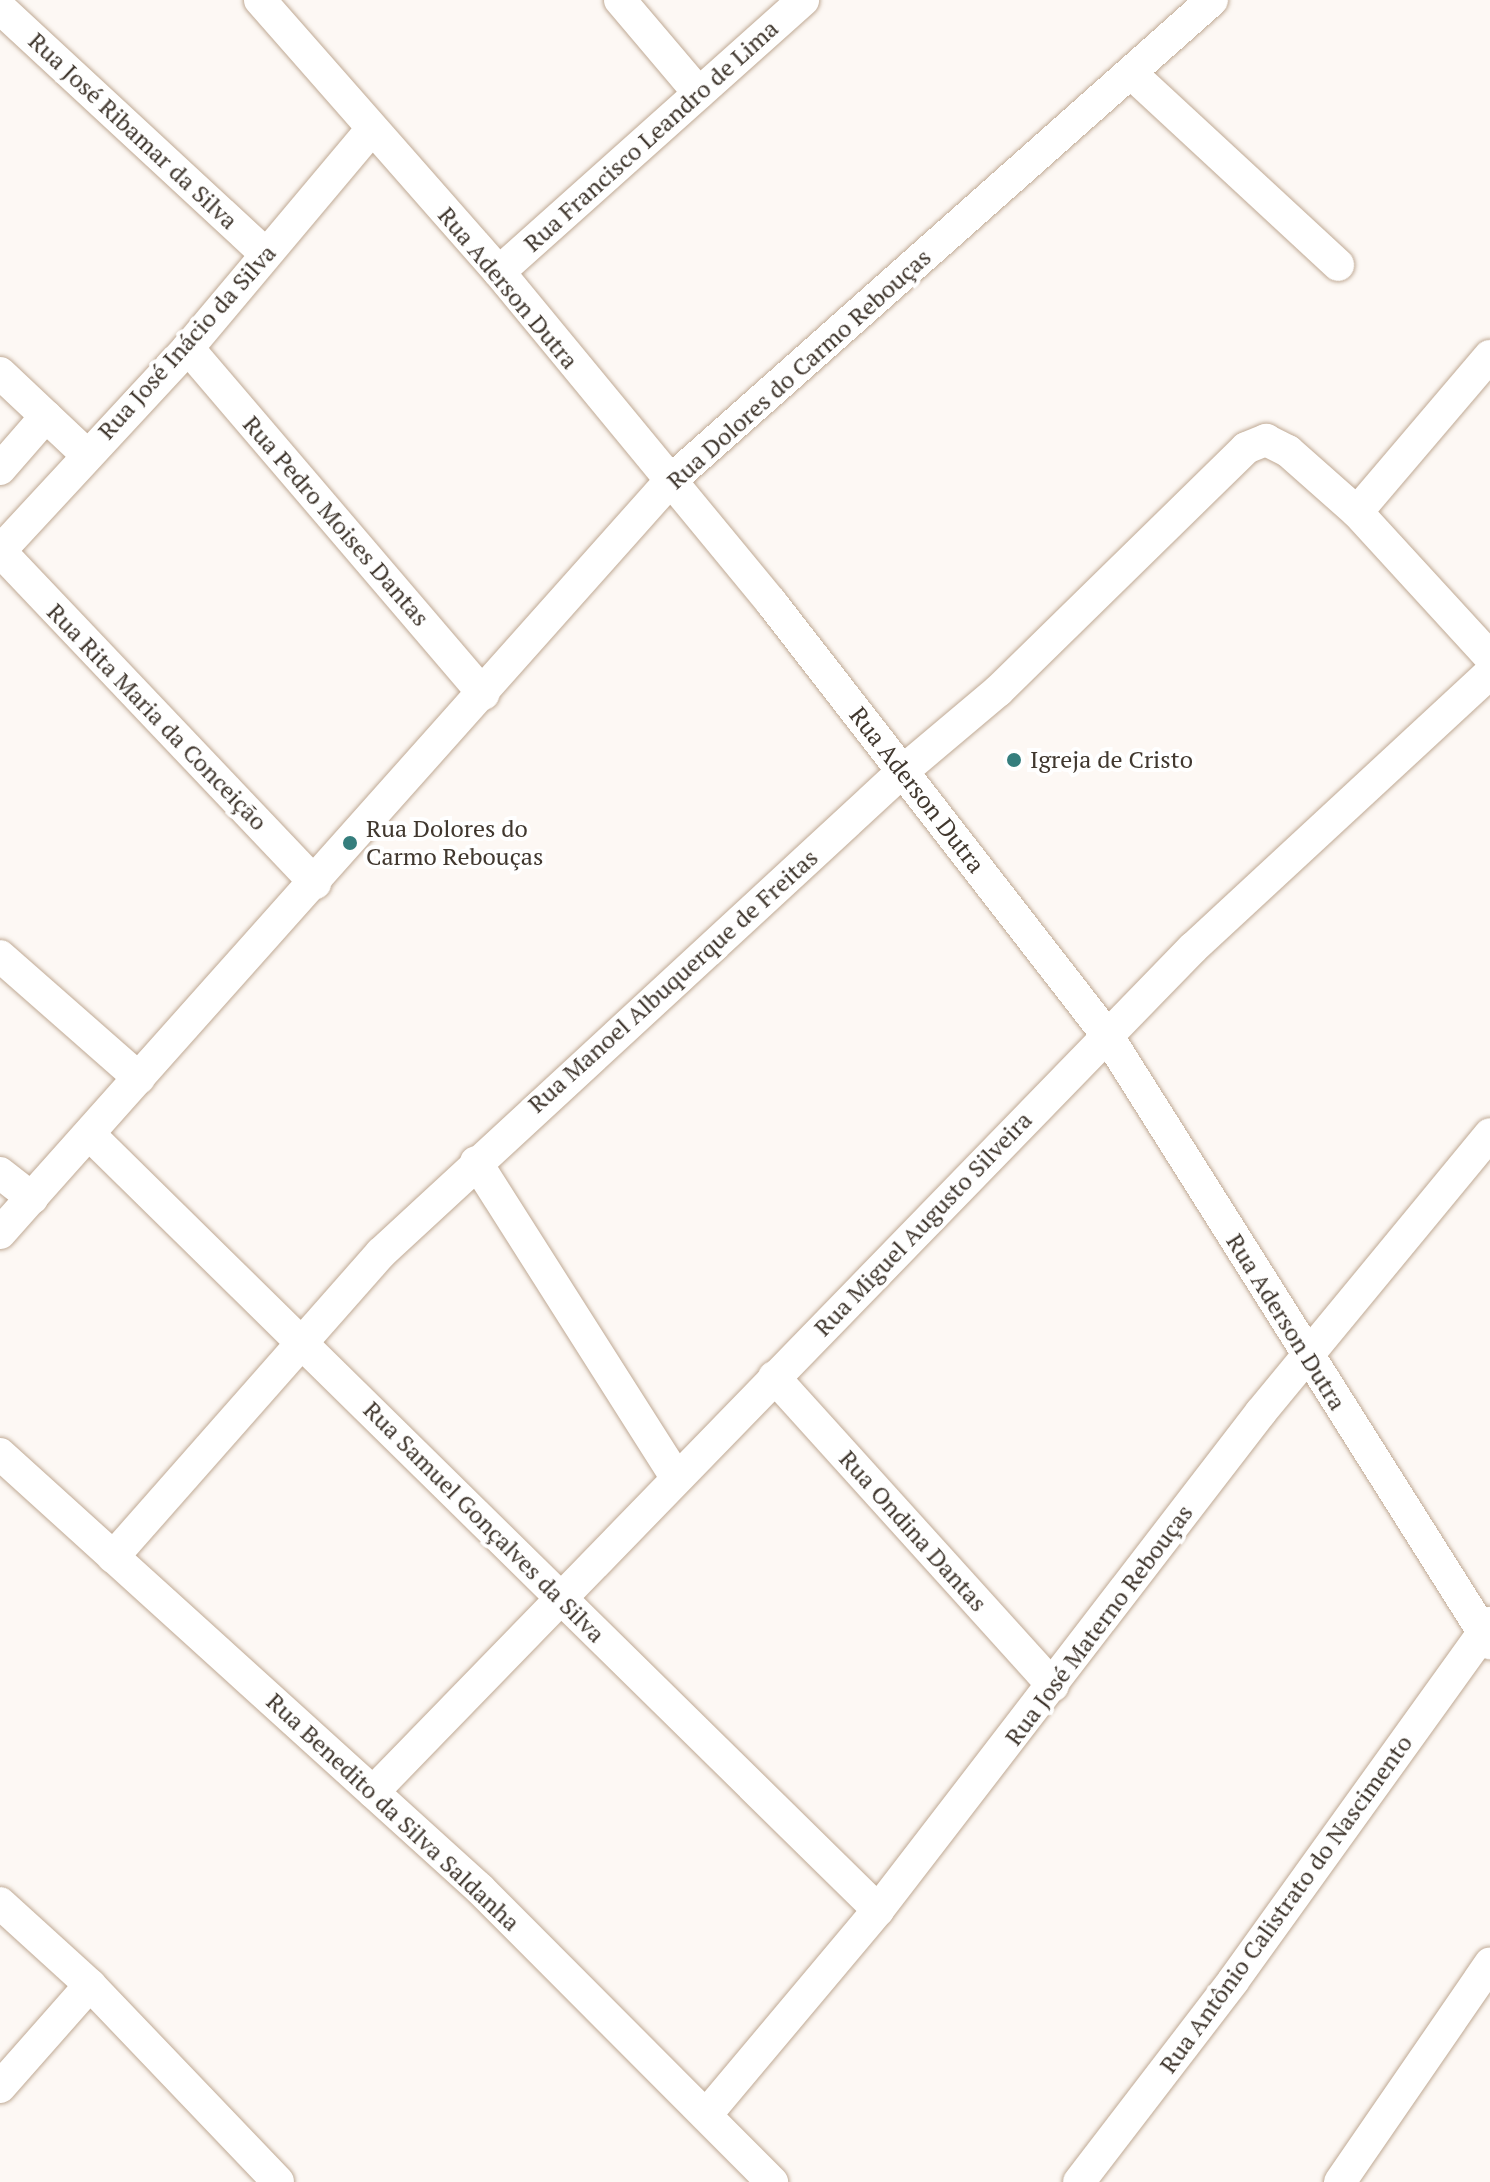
<!DOCTYPE html>
<meta charset="utf-8">
<style>
body{margin:0}
#map{position:relative;width:1490px;height:2182px;overflow:hidden;background:#fdf8f4;font-family:"PT Serif",serif}
div>[style]{position:absolute}
[style*='--x']{left:calc(var(--x)*1px);top:calc(var(--y)*1px);width:calc(var(--w)*1px);rotate:calc(var(--a)*1deg)}
.roads{filter:drop-shadow(0 0 2px #bfa994) drop-shadow(0 0 2px #bfa994)}
.minor>*{height:32px;margin:-16px;padding:0 16px;transform-origin:16px;border-radius:16px;background:#fff}
.dots>*{width:22px;height:22px;translate:-50% -50%;box-sizing:border-box;border:4px solid #fff;border-radius:50%}
span{translate:-50% -50%;white-space:nowrap;text-align:center;line-height:1.15;-webkit-text-stroke:8px #fff;paint-order:stroke}
.street-label{font-size:24px;color:#40372e}
.poi-label{font-size:24px;color:#40372e}
.left{translate:0 -50%;text-align:left}
</style>
<div id="map">
<div class="roads">
<div class="minor">
<div style="--x:260;--y:0;--w:362;--a:48.7"></div>
<div style="--x:499;--y:272;--w:428;--a:50.5"></div>
<div style="--x:771;--y:602;--w:548;--a:52.19"></div>
<div style="--x:1107;--y:1035;--w:719;--a:57.79"></div>
<div style="--x:620;--y:0;--w:122;--a:49.7"></div>
<div style="--x:0;--y:8;--w:362;--a:42.8"></div>
<div style="--x:1132;--y:74;--w:281;--a:42.8"></div>
<div style="--x:499;--y:272;--w:408;--a:-41.8"></div>
<div style="--x:188;--y:348;--w:455;--a:49.5"></div>
<div style="--x:0;--y:373;--w:118;--a:43.3"></div>
<div style="--x:0;--y:469;--w:70;--a:-49"></div>
<div style="--x:1357;--y:512;--w:205;--a:-49.6"></div>
<div style="--x:0;--y:551;--w:277;--a:-47.2"></div>
<div style="--x:188;--y:348;--w:285;--a:-50"></div>
<div style="--x:0;--y:551;--w:458;--a:46.5"></div>
<div style="--x:0;--y:956;--w:185;--a:41.3"></div>
<div style="--x:89;--y:1134;--w:1107;--a:44.52"></div>
<div style="--x:476;--y:1162;--w:373;--a:57.6"></div>
<div style="--x:0;--y:1173;--w:41;--a:38"></div>
<div style="--x:0;--y:1233;--w:1006;--a:-48.3"></div>
<div style="--x:669;--y:482;--w:726;--a:-41.59"></div>
<div style="--x:774;--y:1377;--w:416;--a:47.9"></div>
<div style="--x:0;--y:1454;--w:648;--a:42.18"></div>
<div style="--x:480;--y:1889;--w:414;--a:45.1"></div>
<div style="--x:113;--y:1557;--w:405;--a:-48.6"></div>
<div style="--x:381;--y:1253;--w:710;--a:-42.72"></div>
<div style="--x:903;--y:771;--w:124;--a:-40.1"></div>
<div style="--x:998;--y:691;--w:347;--a:-44.4"></div>
<div style="--x:1246;--y:448;--w:22;--a:-22"></div>
<div style="--x:1266;--y:440;--w:25;--a:27"></div>
<div style="--x:1288;--y:451;--w:92;--a:41.5"></div>
<div style="--x:1357;--y:512;--w:197;--a:47.5"></div>
<div style="--x:373;--y:1792;--w:1177;--a:-45.83"></div>
<div style="--x:1193;--y:948;--w:405;--a:-42.8"></div>
<div style="--x:0;--y:1903;--w:122;--a:42.3"></div>
<div style="--x:90;--y:1985;--w:272;--a:46.3"></div>
<div style="--x:0;--y:2087;--w:136;--a:-48.6"></div>
<div style="--x:706;--y:2115;--w:268;--a:-50"></div>
<div style="--x:878;--y:1910;--w:628;--a:-52.44"></div>
<div style="--x:1261;--y:1412;--w:360;--a:-50.5"></div>
<div style="--x:1079;--y:2182;--w:253;--a:-52.5"></div>
<div style="--x:1233;--y:1981;--w:441;--a:-54.3"></div>
<div style="--x:1340;--y:2182;--w:265;--a:-55.5"></div>
</div>
</div>
<div class="dots">
<div style="left:1014px;top:760px;background:#357e7d"></div>
<div style="left:350px;top:843px;background:#357e7d"></div>
</div>
<div class="street-label">
<span style="left:133px;top:131px;rotate:43deg">Rua José Ribamar da Silva</span>
<span style="left:651px;top:136px;rotate:-42deg">Rua Francisco Leandro de Lima</span>
<span style="left:508px;top:288px;rotate:50deg">Rua Aderson Dutra</span>
<span style="left:187px;top:342px;rotate:-48deg">Rua José Inácio da Silva</span>
<span style="left:799px;top:369px;rotate:-42deg">Rua Dolores do Carmo Rebouças</span>
<span style="left:336px;top:521px;rotate:49deg">Rua Pedro Moises Dantas</span>
<span style="left:157px;top:717px;rotate:46deg">Rua Rita Maria da Conceição</span>
<span style="left:917px;top:790px;rotate:52deg">Rua Aderson Dutra</span>
<span style="left:673px;top:981px;rotate:-42deg">Rua Manoel Albuquerque de Freitas</span>
<span style="left:923px;top:1224px;rotate:-46deg">Rua Miguel Augusto Silveira</span>
<span style="left:1286px;top:1322px;rotate:58deg">Rua Aderson Dutra</span>
<span style="left:484px;top:1522px;rotate:45deg">Rua Samuel Gonçalves da Silva</span>
<span style="left:913px;top:1531px;rotate:48deg">Rua Ondina Dantas</span>
<span style="left:1099px;top:1625px;rotate:-53deg">Rua José Materno Rebouças</span>
<span style="left:393px;top:1812px;rotate:43deg">Rua Benedito da Silva Saldanha</span>
<span style="left:1286px;top:1904px;rotate:-54deg">Rua Antônio Calistrato do Nascimento</span>
</div>
<div class="poi-label">
<span class="left" style="left:1030px;top:760px">Igreja de Cristo</span>
<span class="left" style="left:366px;top:843px">Rua Dolores do<br>Carmo Rebouças</span>
</div>
</div>
